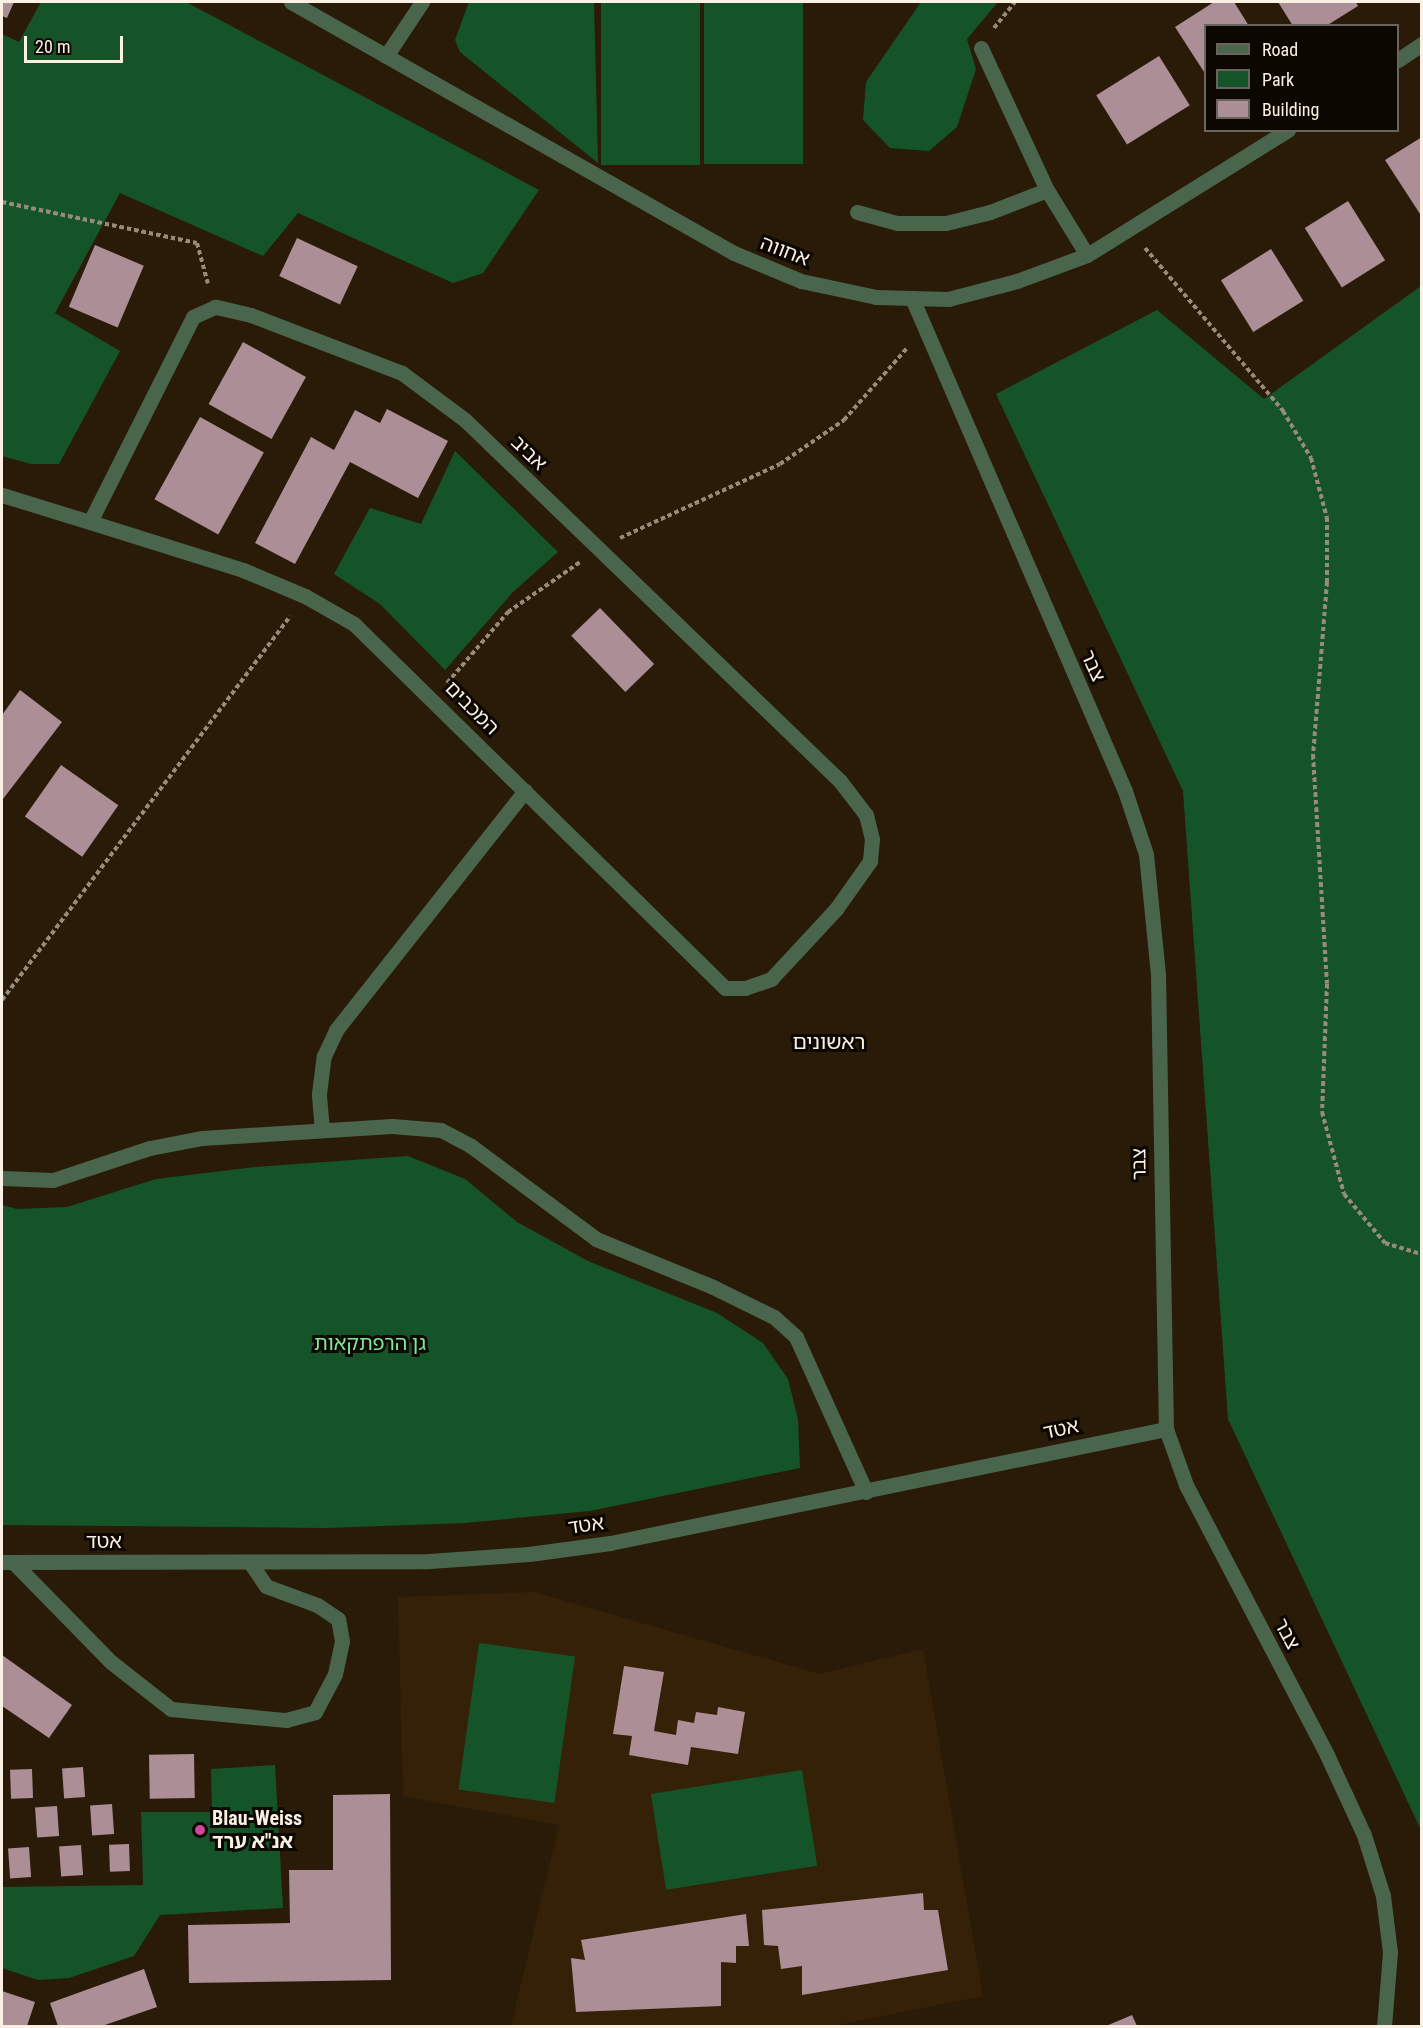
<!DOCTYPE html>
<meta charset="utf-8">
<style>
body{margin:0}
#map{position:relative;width:1423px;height:2028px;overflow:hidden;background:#2a1b08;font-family:"Roboto Condensed","Noto Sans Hebrew",sans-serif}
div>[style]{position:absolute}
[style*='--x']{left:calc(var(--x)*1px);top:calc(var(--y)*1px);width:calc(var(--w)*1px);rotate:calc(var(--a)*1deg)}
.built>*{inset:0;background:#342107}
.green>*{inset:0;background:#155428;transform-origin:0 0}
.building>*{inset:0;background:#ac8e96;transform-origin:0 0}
.path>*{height:4px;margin-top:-2px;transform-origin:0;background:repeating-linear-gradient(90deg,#988b7c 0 4.5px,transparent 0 7.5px)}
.minor>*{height:15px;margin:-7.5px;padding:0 7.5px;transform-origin:7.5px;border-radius:7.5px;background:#49664c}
.dots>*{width:16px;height:16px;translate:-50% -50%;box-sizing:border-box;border:3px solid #0d0702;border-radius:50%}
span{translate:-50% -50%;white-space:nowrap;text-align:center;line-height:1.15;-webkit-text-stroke:6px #0d0702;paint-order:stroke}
.street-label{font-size:20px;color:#faf0e4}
.park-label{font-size:20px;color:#81ea98}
.poi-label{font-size:20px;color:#faf0e4;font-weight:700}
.left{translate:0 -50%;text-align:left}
.neighbourhood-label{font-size:21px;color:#faf0e4}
.frame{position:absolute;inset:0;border:3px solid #faf0e4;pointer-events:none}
.legend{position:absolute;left:1204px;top:24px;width:195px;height:108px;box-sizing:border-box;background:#0d0702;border:2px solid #6c645c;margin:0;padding:8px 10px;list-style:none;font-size:18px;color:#faf0e4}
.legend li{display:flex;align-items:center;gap:12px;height:30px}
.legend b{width:30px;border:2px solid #6c645c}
.scale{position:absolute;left:24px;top:36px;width:99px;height:27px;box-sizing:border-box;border:3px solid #faf0e4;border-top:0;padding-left:8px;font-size:18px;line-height:21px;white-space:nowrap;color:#faf0e4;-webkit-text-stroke:4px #0d0702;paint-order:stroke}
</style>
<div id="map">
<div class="built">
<div style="clip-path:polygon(534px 1592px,820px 1674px,923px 1649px,983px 1996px,833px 2026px,511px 2026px,559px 1825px,403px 1796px,398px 1597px)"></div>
</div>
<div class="green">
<div style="clip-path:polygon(41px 2px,186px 2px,539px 190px,483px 273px,453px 283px,298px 213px,263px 256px,120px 193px,55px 313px,120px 351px,59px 464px,31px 464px,2px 456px,2px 34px,19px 42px)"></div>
<div style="clip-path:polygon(469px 2px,594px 2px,598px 163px,460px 52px,455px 40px)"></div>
<div style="left:601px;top:2px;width:99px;height:163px"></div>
<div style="left:704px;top:2px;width:99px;height:162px"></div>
<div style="clip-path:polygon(921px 2px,998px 2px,967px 39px,976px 69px,957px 127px,929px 151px,890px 148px,863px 120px,866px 82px)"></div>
<div style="clip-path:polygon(1421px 286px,1421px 1830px,1228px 1419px,1183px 791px,996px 394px,1157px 310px,1264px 399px)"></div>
<div style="clip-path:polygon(455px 451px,558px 552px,513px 592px,445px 670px,380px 604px,334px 574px,370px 508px,421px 524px)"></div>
<div style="clip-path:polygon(408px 1156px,465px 1179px,517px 1222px,588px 1261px,717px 1313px,763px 1343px,788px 1379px,798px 1419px,800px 1468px,590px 1511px,465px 1523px,326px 1528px,2px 1525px,2px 1205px,17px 1209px,67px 1207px,156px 1179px,255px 1167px)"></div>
<div style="left:479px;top:1643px;width:97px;height:148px;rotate:8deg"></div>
<div style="clip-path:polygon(275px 1765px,283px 1908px,160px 1915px,134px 1956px,69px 1978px,38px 1980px,2px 1968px,2px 1887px,143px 1885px,141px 1812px,212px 1812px,211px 1769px)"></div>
<div style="left:802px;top:1770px;width:97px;height:153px;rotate:81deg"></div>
</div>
<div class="building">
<div style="clip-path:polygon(2px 2px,14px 2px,7px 18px,2px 16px)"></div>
<div style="clip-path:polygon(1214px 2px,1234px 2px,1249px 26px,1206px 26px,1206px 75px,1175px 27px)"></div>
<div style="clip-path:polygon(1278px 2px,1356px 2px,1358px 6px,1326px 26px,1293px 26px)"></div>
<div style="left:1159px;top:56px;width:58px;height:74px;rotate:58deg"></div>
<div style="clip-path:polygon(1422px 137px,1422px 217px,1385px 160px)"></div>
<div style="left:1348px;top:201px;width:70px;height:51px;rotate:58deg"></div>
<div style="left:297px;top:238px;width:67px;height:42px;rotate:25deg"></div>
<div style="left:95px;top:245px;width:53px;height:67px;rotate:23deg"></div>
<div style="left:1271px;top:249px;width:61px;height:59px;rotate:58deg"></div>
<div style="left:243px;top:342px;width:72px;height:71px;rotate:29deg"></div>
<div style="clip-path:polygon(387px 409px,448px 441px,418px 498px,350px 462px,295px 564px,255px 543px,311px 437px,334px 450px,355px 410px,380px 423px)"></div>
<div style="left:200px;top:417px;width:73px;height:94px;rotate:29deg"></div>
<div style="left:600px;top:608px;width:78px;height:40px;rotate:46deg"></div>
<div style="clip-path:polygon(20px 690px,62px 722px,3px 799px,2px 715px)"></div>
<div style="left:61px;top:765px;width:70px;height:63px;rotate:35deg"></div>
<div style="clip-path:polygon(2px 1655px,72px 1705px,49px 1738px,2px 1706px)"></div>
<div style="clip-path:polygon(624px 1666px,664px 1672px,654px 1731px,676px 1735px,678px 1720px,694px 1723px,696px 1712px,717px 1715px,718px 1707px,745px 1712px,738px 1754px,691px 1747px,688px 1765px,629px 1755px,632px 1736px,613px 1734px)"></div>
<div style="left:194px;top:1754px;width:44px;height:45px;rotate:89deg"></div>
<div style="left:83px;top:1767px;width:30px;height:21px;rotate:86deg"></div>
<div style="left:32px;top:1769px;width:29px;height:22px;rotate:88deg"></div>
<div style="clip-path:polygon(390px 1794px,391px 1980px,189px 1983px,188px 1925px,290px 1923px,289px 1870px,333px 1870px,333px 1795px)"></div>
<div style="left:112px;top:1804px;width:30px;height:22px;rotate:86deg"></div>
<div style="left:57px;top:1806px;width:30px;height:22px;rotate:86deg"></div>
<div style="left:129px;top:1844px;width:27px;height:20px;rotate:88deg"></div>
<div style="left:81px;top:1845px;width:30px;height:22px;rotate:86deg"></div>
<div style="left:29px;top:1847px;width:30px;height:21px;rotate:86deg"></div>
<div style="clip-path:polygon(923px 1893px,924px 1910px,938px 1910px,948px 1970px,802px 1995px,802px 1966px,781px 1969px,778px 1946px,764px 1945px,762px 1910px)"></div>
<div style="clip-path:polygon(746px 1914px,749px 1946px,736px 1946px,736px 1963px,721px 1962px,721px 2006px,576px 2012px,571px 1958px,585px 1960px,581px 1940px)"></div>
<div style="clip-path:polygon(144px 1969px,157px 2007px,102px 2026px,58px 2026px,50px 2003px)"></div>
<div style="clip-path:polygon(2px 1991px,35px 2002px,27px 2026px,2px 2026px)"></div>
<div style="clip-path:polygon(1132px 2015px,1137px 2026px,1106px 2026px)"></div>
</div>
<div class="path">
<div style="--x:994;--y:28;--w:33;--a:-51"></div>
<div style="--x:2;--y:202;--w:199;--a:11.9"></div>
<div style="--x:197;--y:243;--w:42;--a:75"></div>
<div style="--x:1145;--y:248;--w:214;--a:49.7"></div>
<div style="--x:1283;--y:411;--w:55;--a:59.2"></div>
<div style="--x:1311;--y:458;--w:62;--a:75.1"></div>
<div style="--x:1327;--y:518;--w:64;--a:90"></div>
<div style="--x:1327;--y:582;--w:174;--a:94.6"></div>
<div style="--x:1313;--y:755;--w:229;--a:86.5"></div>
<div style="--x:1327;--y:984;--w:128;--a:92.2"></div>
<div style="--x:1322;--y:1112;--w:85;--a:75"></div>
<div style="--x:1344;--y:1194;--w:64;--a:50.1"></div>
<div style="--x:1385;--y:1243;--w:39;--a:17"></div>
<div style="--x:620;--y:538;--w:176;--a:-24.8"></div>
<div style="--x:780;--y:464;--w:78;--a:-34.5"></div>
<div style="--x:844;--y:420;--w:96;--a:-48.8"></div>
<div style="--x:447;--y:683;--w:94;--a:-49.3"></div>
<div style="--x:508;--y:612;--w:88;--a:-34.8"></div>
<div style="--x:2;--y:1000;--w:480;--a:-53.1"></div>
</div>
<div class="minor">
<div style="--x:291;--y:2;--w:509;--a:29.54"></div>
<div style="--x:734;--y:253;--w:73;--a:22.7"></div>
<div style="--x:801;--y:281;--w:77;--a:12"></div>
<div style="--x:876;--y:297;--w:72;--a:1.6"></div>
<div style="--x:948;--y:299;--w:71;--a:-14.6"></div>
<div style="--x:1017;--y:281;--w:75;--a:-20.4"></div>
<div style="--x:1087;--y:255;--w:237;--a:-31.9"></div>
<div style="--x:981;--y:48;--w:157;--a:65.1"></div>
<div style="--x:1047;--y:190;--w:76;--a:58.4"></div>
<div style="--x:386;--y:56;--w:65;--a:-56.3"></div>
<div style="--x:1398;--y:60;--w:29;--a:-34"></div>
<div style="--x:857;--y:212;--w:41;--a:15.4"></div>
<div style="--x:897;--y:223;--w:49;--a:0"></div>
<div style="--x:946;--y:223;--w:45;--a:-14"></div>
<div style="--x:990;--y:212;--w:61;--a:-21.1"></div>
<div style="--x:912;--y:298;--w:537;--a:66.63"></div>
<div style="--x:1125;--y:791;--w:66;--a:71.6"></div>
<div style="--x:1146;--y:854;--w:121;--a:84.3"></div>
<div style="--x:1158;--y:974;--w:455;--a:89"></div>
<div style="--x:1166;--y:1429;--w:59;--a:70.3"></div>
<div style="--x:1186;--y:1485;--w:305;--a:62.4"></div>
<div style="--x:1327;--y:1755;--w:88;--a:65.2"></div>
<div style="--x:1364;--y:1835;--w:64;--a:72.7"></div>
<div style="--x:1383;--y:1896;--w:56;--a:82.9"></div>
<div style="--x:1390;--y:1952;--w:74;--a:94.6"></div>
<div style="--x:2;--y:495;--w:92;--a:17.1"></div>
<div style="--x:90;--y:522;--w:160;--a:17.4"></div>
<div style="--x:243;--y:570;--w:67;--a:22.8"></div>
<div style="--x:305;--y:596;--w:56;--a:29.7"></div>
<div style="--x:354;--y:624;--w:520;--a:44.45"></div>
<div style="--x:725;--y:988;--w:20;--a:0"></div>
<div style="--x:745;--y:988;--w:28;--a:-19"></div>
<div style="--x:771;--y:979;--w:96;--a:-47.1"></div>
<div style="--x:836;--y:909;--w:59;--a:-54.7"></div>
<div style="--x:870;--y:861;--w:22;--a:-85"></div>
<div style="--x:872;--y:839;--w:25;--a:-104"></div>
<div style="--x:866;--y:815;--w:43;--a:-127.4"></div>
<div style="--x:840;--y:781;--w:521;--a:-136.09"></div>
<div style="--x:465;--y:420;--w:79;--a:-143.3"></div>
<div style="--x:402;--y:373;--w:162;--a:-159"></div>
<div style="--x:251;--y:315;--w:37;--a:-167"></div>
<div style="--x:215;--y:307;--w:24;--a:156"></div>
<div style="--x:193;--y:317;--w:229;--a:116.7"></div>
<div style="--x:322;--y:1130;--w:36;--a:-95"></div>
<div style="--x:319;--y:1094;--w:38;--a:-83"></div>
<div style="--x:324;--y:1056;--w:29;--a:-65"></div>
<div style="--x:336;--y:1030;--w:305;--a:-51.7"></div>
<div style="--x:2;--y:1178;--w:51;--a:2.2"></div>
<div style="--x:53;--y:1180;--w:102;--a:-18.3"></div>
<div style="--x:150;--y:1148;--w:53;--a:-10.9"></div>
<div style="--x:202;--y:1138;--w:190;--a:-3.6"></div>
<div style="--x:392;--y:1126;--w:49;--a:4.7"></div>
<div style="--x:441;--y:1130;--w:34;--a:28"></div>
<div style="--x:471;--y:1146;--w:156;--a:36.6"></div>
<div style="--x:596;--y:1239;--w:126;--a:22.3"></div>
<div style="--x:713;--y:1287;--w:68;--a:26.2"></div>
<div style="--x:774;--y:1317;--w:30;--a:42"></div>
<div style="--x:796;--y:1337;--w:170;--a:65.7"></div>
<div style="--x:2;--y:1562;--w:427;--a:-0.1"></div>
<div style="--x:429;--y:1561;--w:100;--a:-4"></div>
<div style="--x:529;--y:1554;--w:82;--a:-7.7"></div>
<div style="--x:610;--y:1543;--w:568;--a:-11.59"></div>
<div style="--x:13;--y:1562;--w:140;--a:45.6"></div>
<div style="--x:111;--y:1662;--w:76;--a:38.1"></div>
<div style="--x:171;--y:1709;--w:116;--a:5.5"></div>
<div style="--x:286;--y:1720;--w:30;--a:-15"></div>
<div style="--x:315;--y:1712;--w:43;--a:-62.2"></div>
<div style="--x:335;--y:1674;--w:34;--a:-78"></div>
<div style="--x:342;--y:1641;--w:22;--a:-100"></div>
<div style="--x:338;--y:1619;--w:25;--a:-146"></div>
<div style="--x:317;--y:1605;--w:54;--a:-159.6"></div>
<div style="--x:266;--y:1586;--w:29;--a:-124"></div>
</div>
<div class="dots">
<div style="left:200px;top:1830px;background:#d1479c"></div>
</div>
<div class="street-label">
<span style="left:785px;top:251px;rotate:21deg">אחווה</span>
<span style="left:529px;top:453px;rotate:44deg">אביב</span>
<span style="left:1093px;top:666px;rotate:66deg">צבר</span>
<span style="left:472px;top:708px;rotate:45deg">המכבים</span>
<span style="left:1139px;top:1164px;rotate:-91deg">צבר</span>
<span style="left:1061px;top:1429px;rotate:-12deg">אטד</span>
<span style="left:586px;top:1525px;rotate:-8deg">אטד</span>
<span style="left:104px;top:1541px">אטד</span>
<span style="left:1287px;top:1634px;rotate:62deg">צבר</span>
</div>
<div class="park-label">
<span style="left:370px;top:1343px">גן הרפתקאות</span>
</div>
<div class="poi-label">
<span class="left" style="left:212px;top:1830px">Blau-Weiss<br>אנ"א ערד</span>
</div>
<div class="neighbourhood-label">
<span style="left:829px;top:1042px">ראשונים</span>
</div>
<div class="frame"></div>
<ul class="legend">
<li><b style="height:8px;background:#49664c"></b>Road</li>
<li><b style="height:16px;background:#155428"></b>Park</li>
<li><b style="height:16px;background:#ac8e96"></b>Building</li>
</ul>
<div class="scale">20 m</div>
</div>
